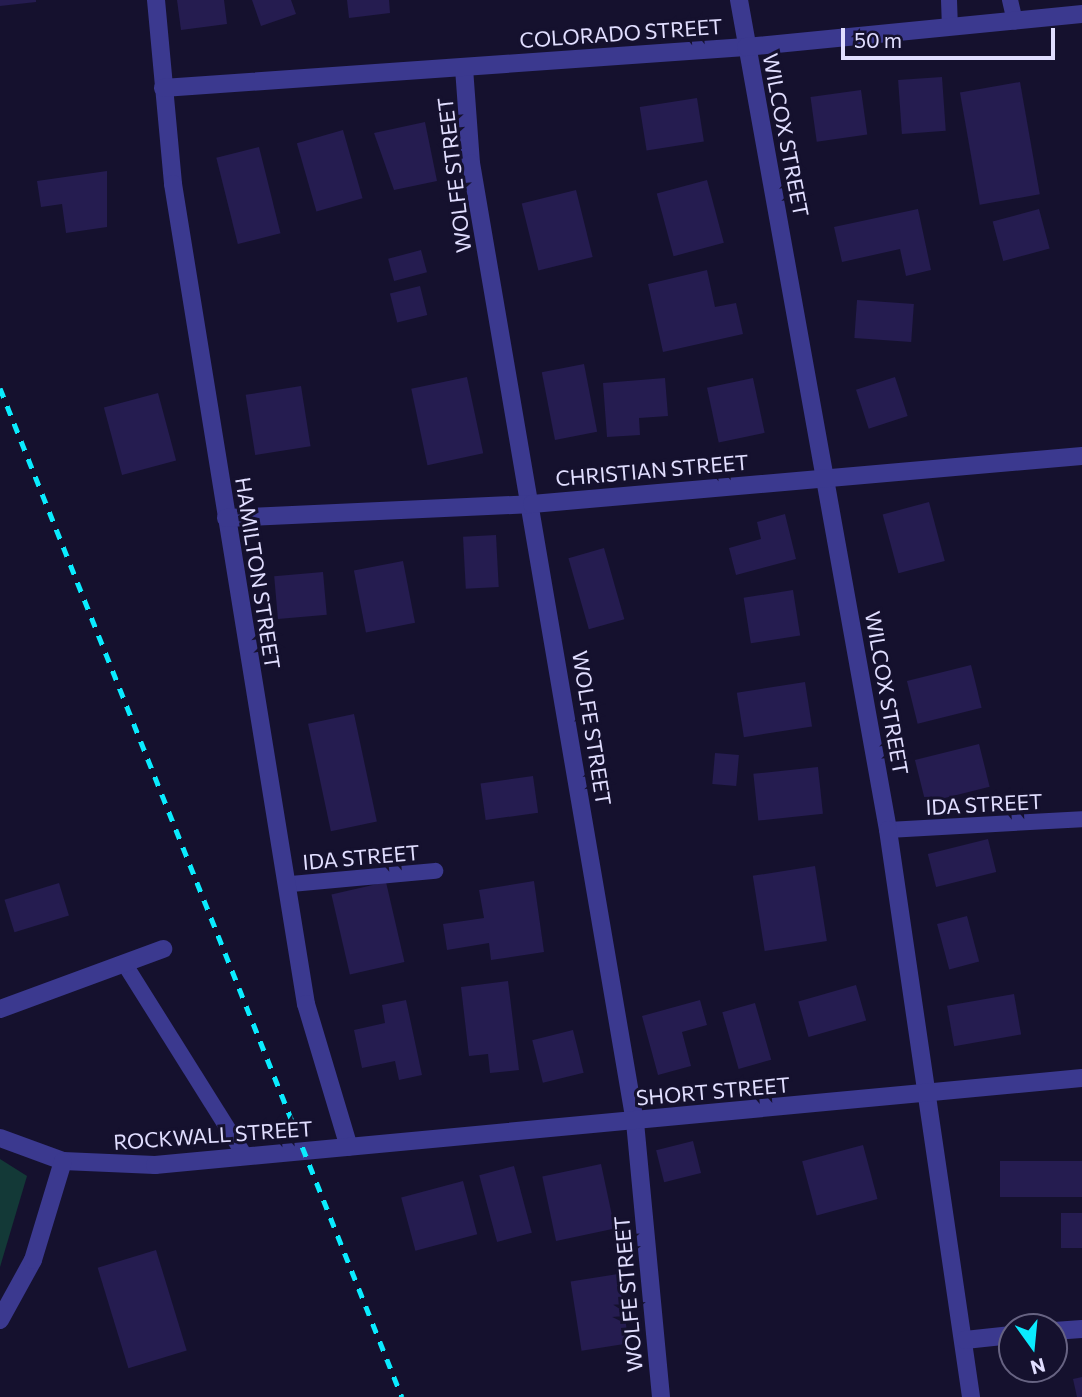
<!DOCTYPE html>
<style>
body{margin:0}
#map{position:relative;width:1082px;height:1397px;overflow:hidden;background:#15112e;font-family:Commissioner,sans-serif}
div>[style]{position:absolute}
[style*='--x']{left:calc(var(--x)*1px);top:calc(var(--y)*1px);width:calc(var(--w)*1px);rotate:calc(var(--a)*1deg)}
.green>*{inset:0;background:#133937}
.building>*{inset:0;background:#251c50;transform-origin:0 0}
.service>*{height:16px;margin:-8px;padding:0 8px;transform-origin:8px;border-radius:8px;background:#3b398f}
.minor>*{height:18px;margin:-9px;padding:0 9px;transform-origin:9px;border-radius:9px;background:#3b398f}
.rail>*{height:5px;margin-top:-2.5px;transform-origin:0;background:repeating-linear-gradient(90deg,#0aecff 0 10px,transparent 0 19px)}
span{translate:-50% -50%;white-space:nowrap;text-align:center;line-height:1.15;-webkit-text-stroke:6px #15112e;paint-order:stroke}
.street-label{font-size:21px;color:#e1deff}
.north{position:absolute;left:998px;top:1313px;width:70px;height:70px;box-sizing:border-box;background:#15112e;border:2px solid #676382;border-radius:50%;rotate:165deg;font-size:19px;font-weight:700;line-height:28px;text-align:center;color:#e1deff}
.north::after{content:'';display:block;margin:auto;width:24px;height:32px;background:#0aecff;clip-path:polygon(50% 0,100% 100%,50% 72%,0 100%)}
.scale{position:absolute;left:841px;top:28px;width:214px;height:32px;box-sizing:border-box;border:4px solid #e1deff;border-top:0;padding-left:9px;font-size:21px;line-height:24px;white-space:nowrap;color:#e1deff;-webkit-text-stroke:5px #15112e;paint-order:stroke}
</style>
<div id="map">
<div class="green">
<div style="clip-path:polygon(0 1159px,27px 1176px,0 1267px)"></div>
</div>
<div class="building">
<div style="clip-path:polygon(0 0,36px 0,36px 2px,0 6px)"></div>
<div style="clip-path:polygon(177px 0,224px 0,227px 24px,181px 30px)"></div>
<div style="clip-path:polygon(252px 0,291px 0,296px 14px,261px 26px)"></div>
<div style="clip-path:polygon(347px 0,389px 0,390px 13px,349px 18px)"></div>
<div style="left:942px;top:77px;width:54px;height:44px;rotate:86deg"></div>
<div style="left:1020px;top:82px;width:114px;height:61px;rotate:80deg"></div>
<div style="left:861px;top:90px;width:45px;height:51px;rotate:82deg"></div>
<div style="left:697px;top:98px;width:44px;height:58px;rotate:81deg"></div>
<div style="clip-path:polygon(425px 122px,437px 181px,394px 190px,374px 133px)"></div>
<div style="left:343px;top:130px;width:71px;height:48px;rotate:74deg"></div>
<div style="left:259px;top:147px;width:89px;height:44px;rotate:76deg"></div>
<div style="clip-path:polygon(107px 171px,107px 227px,66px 233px,62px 204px,41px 207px,37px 181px)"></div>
<div style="left:707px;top:180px;width:65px;height:52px;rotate:75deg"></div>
<div style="left:576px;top:190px;width:69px;height:56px;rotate:76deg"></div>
<div style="clip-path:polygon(918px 209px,931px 270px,906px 276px,900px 249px,842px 262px,834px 227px)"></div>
<div style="left:1039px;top:209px;width:41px;height:48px;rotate:75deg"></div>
<div style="left:421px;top:250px;width:23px;height:34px;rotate:75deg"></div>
<div style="clip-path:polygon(707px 270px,715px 307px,736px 303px,743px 334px,663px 352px,648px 284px)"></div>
<div style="left:420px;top:286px;width:30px;height:31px;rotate:76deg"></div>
<div style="left:857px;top:300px;width:57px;height:38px;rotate:4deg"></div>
<div style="left:584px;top:364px;width:69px;height:43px;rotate:79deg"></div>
<div style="left:467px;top:377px;width:78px;height:57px;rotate:78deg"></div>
<div style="left:895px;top:377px;width:41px;height:41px;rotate:72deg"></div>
<div style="clip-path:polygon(665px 378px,668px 416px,639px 418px,640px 435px,607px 437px,603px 383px)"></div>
<div style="left:753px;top:378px;width:56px;height:47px;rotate:78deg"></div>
<div style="left:301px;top:386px;width:61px;height:56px;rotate:81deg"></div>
<div style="left:158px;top:393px;width:70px;height:56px;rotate:75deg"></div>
<div style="left:929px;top:502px;width:61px;height:48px;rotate:75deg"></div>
<div style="clip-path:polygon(785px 514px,796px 559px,736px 575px,729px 548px,761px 539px,757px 522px)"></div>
<div style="left:496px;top:535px;width:52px;height:33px;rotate:87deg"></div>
<div style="left:604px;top:548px;width:74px;height:37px;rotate:74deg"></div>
<div style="left:403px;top:561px;width:63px;height:50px;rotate:79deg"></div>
<div style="left:323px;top:572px;width:43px;height:49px;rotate:85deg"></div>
<div style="left:793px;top:590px;width:46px;height:50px;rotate:81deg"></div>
<div style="left:971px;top:665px;width:44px;height:66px;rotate:76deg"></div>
<div style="left:805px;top:682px;width:45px;height:69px;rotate:81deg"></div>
<div style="left:354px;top:714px;width:110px;height:47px;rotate:78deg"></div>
<div style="left:979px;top:744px;width:44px;height:66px;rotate:76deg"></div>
<div style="left:715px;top:753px;width:24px;height:31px;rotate:5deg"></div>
<div style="left:818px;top:767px;width:47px;height:65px;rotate:84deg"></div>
<div style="left:533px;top:776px;width:37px;height:53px;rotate:82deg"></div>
<div style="left:988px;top:839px;width:34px;height:62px;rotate:76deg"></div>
<div style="left:815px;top:866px;width:76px;height:63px;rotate:81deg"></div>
<div style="clip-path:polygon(534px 881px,544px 952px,491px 960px,489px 943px,447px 950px,443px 924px,484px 918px,479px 890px)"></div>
<div style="left:386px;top:882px;width:82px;height:56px;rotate:77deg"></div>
<div style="left:59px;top:883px;width:34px;height:57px;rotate:73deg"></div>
<div style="left:967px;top:916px;width:47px;height:31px;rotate:75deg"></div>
<div style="clip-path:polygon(508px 981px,519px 1070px,490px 1073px,488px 1054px,469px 1056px,461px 987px)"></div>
<div style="left:856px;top:985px;width:37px;height:60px;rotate:74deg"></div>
<div style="left:1014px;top:994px;width:41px;height:68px;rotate:80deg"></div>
<div style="clip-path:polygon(406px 1000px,422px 1075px,399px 1080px,395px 1061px,362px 1068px,354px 1030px,385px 1023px,382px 1005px)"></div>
<div style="clip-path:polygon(700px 1000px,707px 1025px,682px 1032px,691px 1066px,658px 1075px,642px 1016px)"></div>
<div style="left:755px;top:1003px;width:59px;height:34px;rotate:74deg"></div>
<div style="left:573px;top:1030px;width:44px;height:42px;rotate:76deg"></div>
<div style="left:693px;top:1141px;width:33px;height:38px;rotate:76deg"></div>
<div style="left:863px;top:1145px;width:56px;height:63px;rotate:75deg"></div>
<div style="left:1082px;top:1161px;width:36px;height:82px;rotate:90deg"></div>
<div style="left:601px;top:1164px;width:66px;height:60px;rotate:78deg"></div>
<div style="left:514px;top:1166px;width:69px;height:36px;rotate:75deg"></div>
<div style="left:463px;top:1181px;width:55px;height:64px;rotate:75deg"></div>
<div style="left:1082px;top:1213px;width:35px;height:21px;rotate:90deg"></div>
<div style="left:156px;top:1250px;width:105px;height:61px;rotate:73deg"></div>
<div style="left:618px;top:1274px;width:70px;height:48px;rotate:81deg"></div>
<div style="clip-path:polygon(1082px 1377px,1082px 1397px,1077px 1397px,1073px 1379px)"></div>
</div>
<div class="service">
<div style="--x:949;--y:0;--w:27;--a:88"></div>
<div style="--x:1010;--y:0;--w:22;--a:77"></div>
<div style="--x:888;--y:830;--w:194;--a:-3.2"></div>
<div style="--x:291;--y:884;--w:145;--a:-5.2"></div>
<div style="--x:124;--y:963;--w:228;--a:57.9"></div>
</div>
<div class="minor">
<div style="--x:156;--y:0;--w:185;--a:84.7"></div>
<div style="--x:173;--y:184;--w:831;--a:80.79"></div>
<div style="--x:306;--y:1004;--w:149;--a:73.3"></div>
<div style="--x:739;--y:0;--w:843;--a:79.82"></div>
<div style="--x:888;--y:830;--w:573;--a:81.67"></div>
<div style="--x:464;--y:68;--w:95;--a:85.8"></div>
<div style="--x:471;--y:163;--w:973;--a:80.3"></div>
<div style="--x:635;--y:1122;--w:276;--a:84.6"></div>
<div style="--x:163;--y:88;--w:584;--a:-4.02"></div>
<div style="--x:746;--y:47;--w:338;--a:-5.6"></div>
<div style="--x:226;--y:518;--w:306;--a:-2.6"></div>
<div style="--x:532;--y:504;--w:552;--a:-4.99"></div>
<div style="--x:0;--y:1009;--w:174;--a:-20.2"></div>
<div style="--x:0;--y:1138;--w:67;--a:20.1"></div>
<div style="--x:63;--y:1161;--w:92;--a:2.5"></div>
<div style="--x:155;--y:1165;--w:931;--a:-5.36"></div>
<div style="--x:0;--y:1320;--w:68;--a:-61.2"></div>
<div style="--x:33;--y:1260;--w:103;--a:-73.1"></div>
<div style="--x:1054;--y:1331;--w:28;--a:-4"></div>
<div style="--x:965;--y:1340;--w:47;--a:-6.1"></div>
</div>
<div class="rail">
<div style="--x:0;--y:388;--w:1086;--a:68.28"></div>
</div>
<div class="street-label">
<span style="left:621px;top:33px;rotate:-4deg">COLORADO STREET</span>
<span style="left:786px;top:135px;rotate:79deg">WILCOX STREET</span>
<span style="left:454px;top:175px;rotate:-97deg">WOLFE STREET</span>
<span style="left:652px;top:470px;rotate:-5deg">CHRISTIAN STREET</span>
<span style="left:258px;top:573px;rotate:81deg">HAMILTON STREET</span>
<span style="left:887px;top:693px;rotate:80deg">WILCOX STREET</span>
<span style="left:592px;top:728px;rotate:81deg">WOLFE STREET</span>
<span style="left:984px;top:804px;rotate:-3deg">IDA STREET</span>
<span style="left:361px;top:857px;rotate:-5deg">IDA STREET</span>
<span style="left:713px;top:1091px;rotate:-5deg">SHORT STREET</span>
<span style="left:213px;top:1135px;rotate:-4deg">ROCKWALL STREET</span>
<span style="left:628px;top:1294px;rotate:-95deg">WOLFE STREET</span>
</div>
<div class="north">N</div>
<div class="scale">50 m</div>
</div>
